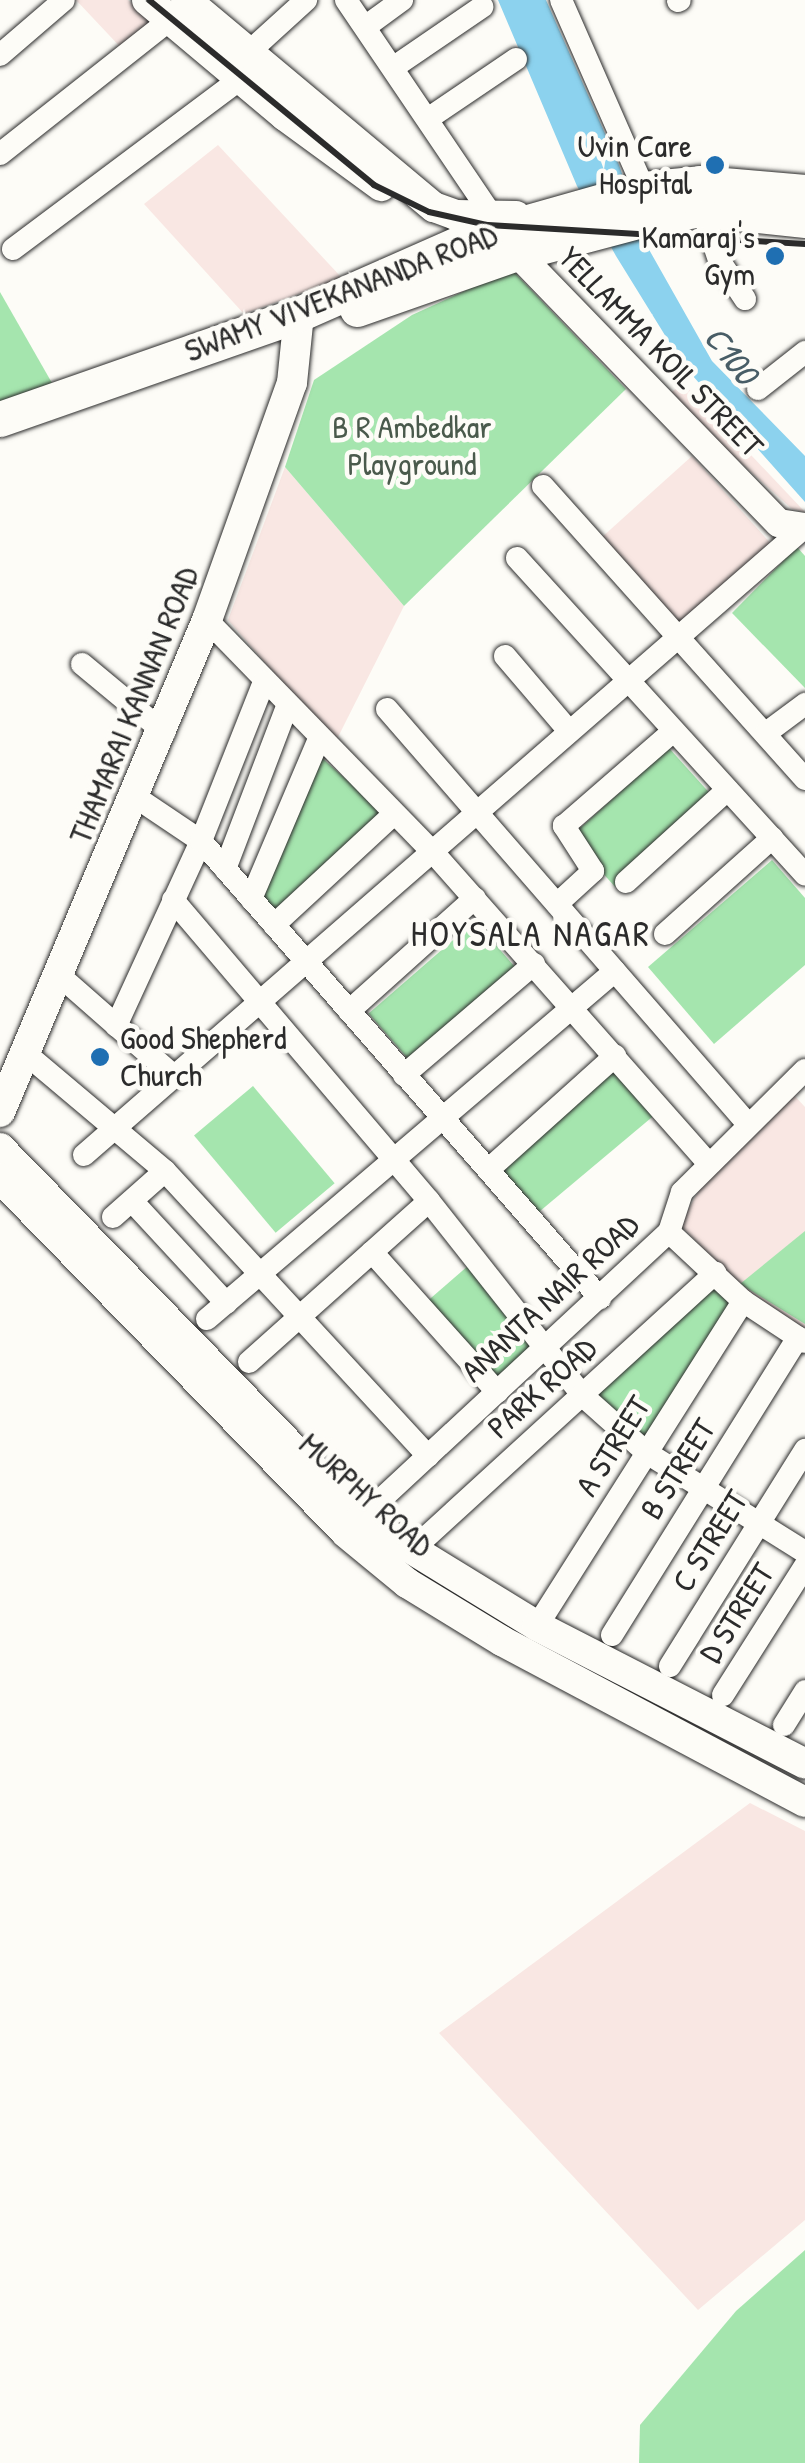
<!DOCTYPE html>
<style>
body{margin:0}
#map{position:relative;width:805px;height:2463px;overflow:hidden;background:#fdfcf7;font-family:"Patrick Hand",sans-serif}
div>[style]{position:absolute}
[style*='--x']{left:calc(var(--x)*1px);top:calc(var(--y)*1px);width:calc(var(--w)*1px);rotate:calc(var(--a)*1deg)}
.built>*{inset:0;background:#f9e7e3;transform-origin:0 0}
.green>*{inset:0;background:#a5e5ae;transform-origin:0 0}
.water>*{inset:0;background:#8cd2ee}
.roads{filter:drop-shadow(0 0 2px #2b2b2b) drop-shadow(0 0 2px #2b2b2b)}
.minor>*{height:22px;margin:-11px;padding:0 11px;transform-origin:11px;border-radius:11px;background:#fdfcf7}
.tertiary>*{height:28px;margin:-14px;padding:0 14px;transform-origin:14px;border-radius:14px;background:#fdfcf7}
.secondary>*{height:30px;margin:-15px;padding:0 15px;transform-origin:15px;border-radius:15px;background:#fdfcf7}
.primary>*{height:35px;margin:-17.5px;padding:0 17.5px;transform-origin:17.5px;border-radius:17.5px;background:#fdfcf7}
.rail>*{height:6px;margin:-3px;padding:0 3px;transform-origin:3px;border-radius:3px;background:#2b2b2b}
.dots>*{width:28px;height:28px;translate:-50% -50%;box-sizing:border-box;border:5px solid #fdfcf7;border-radius:50%}
span{translate:-50% -50%;white-space:nowrap;text-align:center;line-height:1.15;-webkit-text-stroke:9px #fdfcf7;paint-order:stroke}
.poi-label{font-size:32px;color:#2b2b2b}
.right{translate:-100% -50%;text-align:right}
.left{translate:0 -50%;text-align:left}
.street-label{font-size:32px;color:#2b2b2b}
.park-label{font-size:32px;color:#4a5a4c}
.water-label{font-size:35px;color:#485d66;font-style:italic}
.neighbourhood-label{font-size:35px;color:#2b2b2b;letter-spacing:2.5px}
</style>
<div id="map">
<div class="built">
<div style="clip-path:polygon(76px 0,128px 0,158px 25px,124px 51px)"></div>
<div style="clip-path:polygon(218px 145px,342px 278px,244px 314px,144px 204px)"></div>
<div style="clip-path:polygon(683px 383px,805px 512px,792px 509px,667px 396px)"></div>
<div style="left:692px;top:456px;width:120px;height:125px;rotate:48deg"></div>
<div style="clip-path:polygon(285px 467px,404px 606px,335px 743px,228px 620px)"></div>
<div style="clip-path:polygon(792px 1093px,805px 1107px,805px 1329px,739px 1285px,680px 1225px,706px 1177px)"></div>
<div style="clip-path:polygon(750px 1803px,805px 1831px,805px 2220px,698px 2310px,439px 2033px)"></div>
</div>
<div class="green">
<div style="clip-path:polygon(504px 273px,515px 273px,626px 389px,404px 606px,285px 467px,314px 380px,412px 315px)"></div>
<div style="clip-path:polygon(0 292px,56px 390px,0 410px)"></div>
<div style="clip-path:polygon(797px 547px,805px 556px,805px 688px,732px 613px)"></div>
<div style="left:669px;top:748px;width:67px;height:133px;rotate:48deg"></div>
<div style="clip-path:polygon(321px 757px,383px 812px,275px 912px,262px 898px)"></div>
<div style="clip-path:polygon(772px 860px,805px 898px,805px 965px,714px 1044px,648px 967px)"></div>
<div style="left:475px;top:921px;width:60px;height:141px;rotate:49deg"></div>
<div style="left:607px;top:1057px;width:75px;height:153px;rotate:50deg"></div>
<div style="left:253px;top:1086px;width:127px;height:77px;rotate:50deg"></div>
<div style="clip-path:polygon(805px 1231px,805px 1324px,740px 1284px)"></div>
<div style="left:469px;top:1265px;width:104px;height:55px;rotate:49deg"></div>
<div style="clip-path:polygon(716px 1283px,735px 1304px,644px 1440px,591px 1395px)"></div>
<div style="clip-path:polygon(805px 2250px,805px 2463px,639px 2463px,640px 2425px,736px 2311px)"></div>
</div>
<div class="water">
<div style="clip-path:polygon(498px 0,546px 0,619px 165px,647px 246px,712px 361px,805px 456px,805px 502px,684px 366px,616px 256px,577px 186px)"></div>
</div>
<div class="roads">
<div class="minor">
<div style="--x:346;--y:0;--w:264;--a:55.9"></div>
<div style="--x:561;--y:0;--w:206;--a:66.3"></div>
<div style="--x:678;--y:1;--w:2;--a:-27"></div>
<div style="--x:365;--y:27;--w:46;--a:-36.1"></div>
<div style="--x:250;--y:51;--w:76;--a:-42.3"></div>
<div style="--x:0;--y:55;--w:84;--a:-40.7"></div>
<div style="--x:394;--y:67;--w:107;--a:-34.3"></div>
<div style="--x:429;--y:118;--w:105;--a:-34.1"></div>
<div style="--x:0;--y:154;--w:218;--a:-38.3"></div>
<div style="--x:702;--y:209;--w:54;--a:71.6"></div>
<div style="--x:719;--y:260;--w:47;--a:56.3"></div>
<div style="--x:13;--y:249;--w:284;--a:-36.8"></div>
<div style="--x:758;--y:389;--w:60;--a:-38.2"></div>
<div style="--x:543;--y:486;--w:393;--a:48.2"></div>
<div style="--x:517;--y:558;--w:428;--a:47.7"></div>
<div style="--x:207;--y:620;--w:322;--a:45.8"></div>
<div style="--x:432;--y:851;--w:417;--a:48.5"></div>
<div style="--x:505;--y:656;--w:99;--a:49.5"></div>
<div style="--x:82;--y:664;--w:107;--a:39.7"></div>
<div style="--x:387;--y:709;--w:547;--a:49"></div>
<div style="--x:766;--y:733;--w:49;--a:-36.6"></div>
<div style="--x:137;--y:798;--w:77;--a:33.9"></div>
<div style="--x:201;--y:841;--w:607;--a:48.88"></div>
<div style="--x:225;--y:869;--w:173;--a:-69.1"></div>
<div style="--x:626;--y:882;--w:137;--a:-42.3"></div>
<div style="--x:251;--y:899;--w:172;--a:-67"></div>
<div style="--x:173;--y:900;--w:395;--a:49.6"></div>
<div style="--x:429;--y:1201;--w:247;--a:51.7"></div>
<div style="--x:582;--y:1395;--w:87;--a:41.7"></div>
<div style="--x:647;--y:1453;--w:186;--a:32.1"></div>
<div style="--x:557;--y:904;--w:49;--a:-42.5"></div>
<div style="--x:593;--y:871;--w:54;--a:-122.8"></div>
<div style="--x:564;--y:826;--w:143;--a:-41"></div>
<div style="--x:274;--y:925;--w:163;--a:-42.8"></div>
<div style="--x:665;--y:934;--w:144;--a:-41.9"></div>
<div style="--x:60;--y:976;--w:152;--a:41.3"></div>
<div style="--x:349;--y:1011;--w:169;--a:-41.9"></div>
<div style="--x:116;--y:1026;--w:204;--a:-65.3"></div>
<div style="--x:201;--y:841;--w:171;--a:-68.4"></div>
<div style="--x:25;--y:1053;--w:183;--a:40.1"></div>
<div style="--x:165;--y:1171;--w:388;--a:47.3"></div>
<div style="--x:404;--y:1075;--w:171;--a:-40.5"></div>
<div style="--x:84;--y:1155;--w:956;--a:-41.06"></div>
<div style="--x:488;--y:1170;--w:171;--a:-41.9"></div>
<div style="--x:132;--y:1201;--w:139;--a:47.3"></div>
<div style="--x:113;--y:1217;--w:69;--a:-41.5"></div>
<div style="--x:669;--y:1232;--w:101;--a:43"></div>
<div style="--x:743;--y:1301;--w:74;--a:33.5"></div>
<div style="--x:372;--y:1252;--w:188;--a:48.2"></div>
<div style="--x:207;--y:1319;--w:536;--a:-40.46"></div>
<div style="--x:249;--y:1362;--w:241;--a:-41.8"></div>
<div style="--x:361;--y:1518;--w:420;--a:-42.9"></div>
<div style="--x:669;--y:1232;--w:42;--a:-72"></div>
<div style="--x:682;--y:1192;--w:173;--a:-44.8"></div>
<div style="--x:412;--y:1550;--w:411;--a:-42.4"></div>
<div style="--x:537;--y:1626;--w:385;--a:-57.6"></div>
<div style="--x:612;--y:1635;--w:351;--a:-58"></div>
<div style="--x:670;--y:1666;--w:255;--a:-58"></div>
<div style="--x:723;--y:1695;--w:153;--a:-57.6"></div>
<div style="--x:784;--y:1725;--w:40;--a:-58"></div>
</div>
<div class="tertiary">
<div style="--x:517;--y:253;--w:376;--a:45.9"></div>
<div style="--x:779;--y:523;--w:26;--a:9"></div>
</div>
<div class="secondary">
<div style="--x:147;--y:0;--w:180;--a:40"></div>
<div style="--x:285;--y:116;--w:119;--a:36.1"></div>
<div style="--x:186;--y:0;--w:323;--a:39.9"></div>
<div style="--x:434;--y:207;--w:23;--a:20"></div>
<div style="--x:456;--y:215;--w:60;--a:1"></div>
<div style="--x:0;--y:1112;--w:534;--a:-67.18"></div>
<div style="--x:207;--y:620;--w:252;--a:-70.3"></div>
<div style="--x:292;--y:383;--w:69;--a:-84.2"></div>
<div style="--x:0;--y:1148;--w:517;--a:45.71"></div>
<div style="--x:361;--y:1518;--w:206;--a:31.5"></div>
<div style="--x:537;--y:1626;--w:301;--a:27.2"></div>
<div style="--x:0;--y:1178;--w:496;--a:45.7"></div>
<div style="--x:346;--y:1533;--w:79;--a:39.3"></div>
<div style="--x:407;--y:1583;--w:111;--a:31.4"></div>
<div style="--x:502;--y:1641;--w:343;--a:28"></div>
</div>
<div class="primary">
<div style="--x:357;--y:309;--w:170;--a:-19.3"></div>
<div style="--x:517;--y:253;--w:140;--a:-14.9"></div>
<div style="--x:652;--y:217;--w:51;--a:-9.1"></div>
<div style="--x:702;--y:209;--w:104;--a:6.1"></div>
<div style="--x:0;--y:419;--w:317;--a:-19.3"></div>
<div style="--x:299;--y:314;--w:188;--a:-23.8"></div>
<div style="--x:471;--y:238;--w:180;--a:-15.8"></div>
<div style="--x:644;--y:189;--w:56;--a:-6.1"></div>
<div style="--x:700;--y:183;--w:105;--a:4.9"></div>
</div>
</div>
<div class="rail">
<div style="--x:149;--y:0;--w:291;--a:39.4"></div>
<div style="--x:374;--y:185;--w:61;--a:26.1"></div>
<div style="--x:429;--y:212;--w:59;--a:12.6"></div>
<div style="--x:487;--y:225;--w:319;--a:3.4"></div>
</div>
<div class="dots">
<div style="left:715px;top:165px;background:#1f6fb2"></div>
<div style="left:775px;top:256px;background:#1f6fb2"></div>
<div style="left:100px;top:1057px;background:#1f6fb2"></div>
</div>
<div class="poi-label">
<span class="right" style="left:692px;top:165px">Uvin Care<br>Hospital</span>
<span class="right" style="left:755px;top:256px">Kamaraj's<br>Gym</span>
<span class="left" style="left:120px;top:1057px">Good Shepherd<br>Church</span>
</div>
<div class="street-label">
<span style="left:341px;top:293px;rotate:-21deg">SWAMY VIVEKANANDA ROAD</span>
<span style="left:661px;top:352px;rotate:46deg">YELLAMMA KOIL STREET</span>
<span style="left:134px;top:705px;rotate:-68deg">THAMARAI KANNAN ROAD</span>
<span style="left:550px;top:1298px;rotate:-43deg">ANANTA NAIR ROAD</span>
<span style="left:542px;top:1388px;rotate:-42deg">PARK ROAD</span>
<span style="left:613px;top:1446px;rotate:-58deg">A STREET</span>
<span style="left:678px;top:1469px;rotate:-58deg">B STREET</span>
<span style="left:366px;top:1495px;rotate:42deg">MURPHY ROAD</span>
<span style="left:710px;top:1541px;rotate:-58deg">C STREET</span>
<span style="left:737px;top:1613px;rotate:-58deg">D STREET</span>
</div>
<div class="park-label">
<span style="left:412px;top:446px">B R Ambedkar<br>Playground</span>
</div>
<div class="water-label">
<span style="left:731px;top:355px;rotate:52deg">C100</span>
</div>
<div class="neighbourhood-label">
<span style="left:531px;top:934px">HOYSALA NAGAR</span>
</div>
</div>
